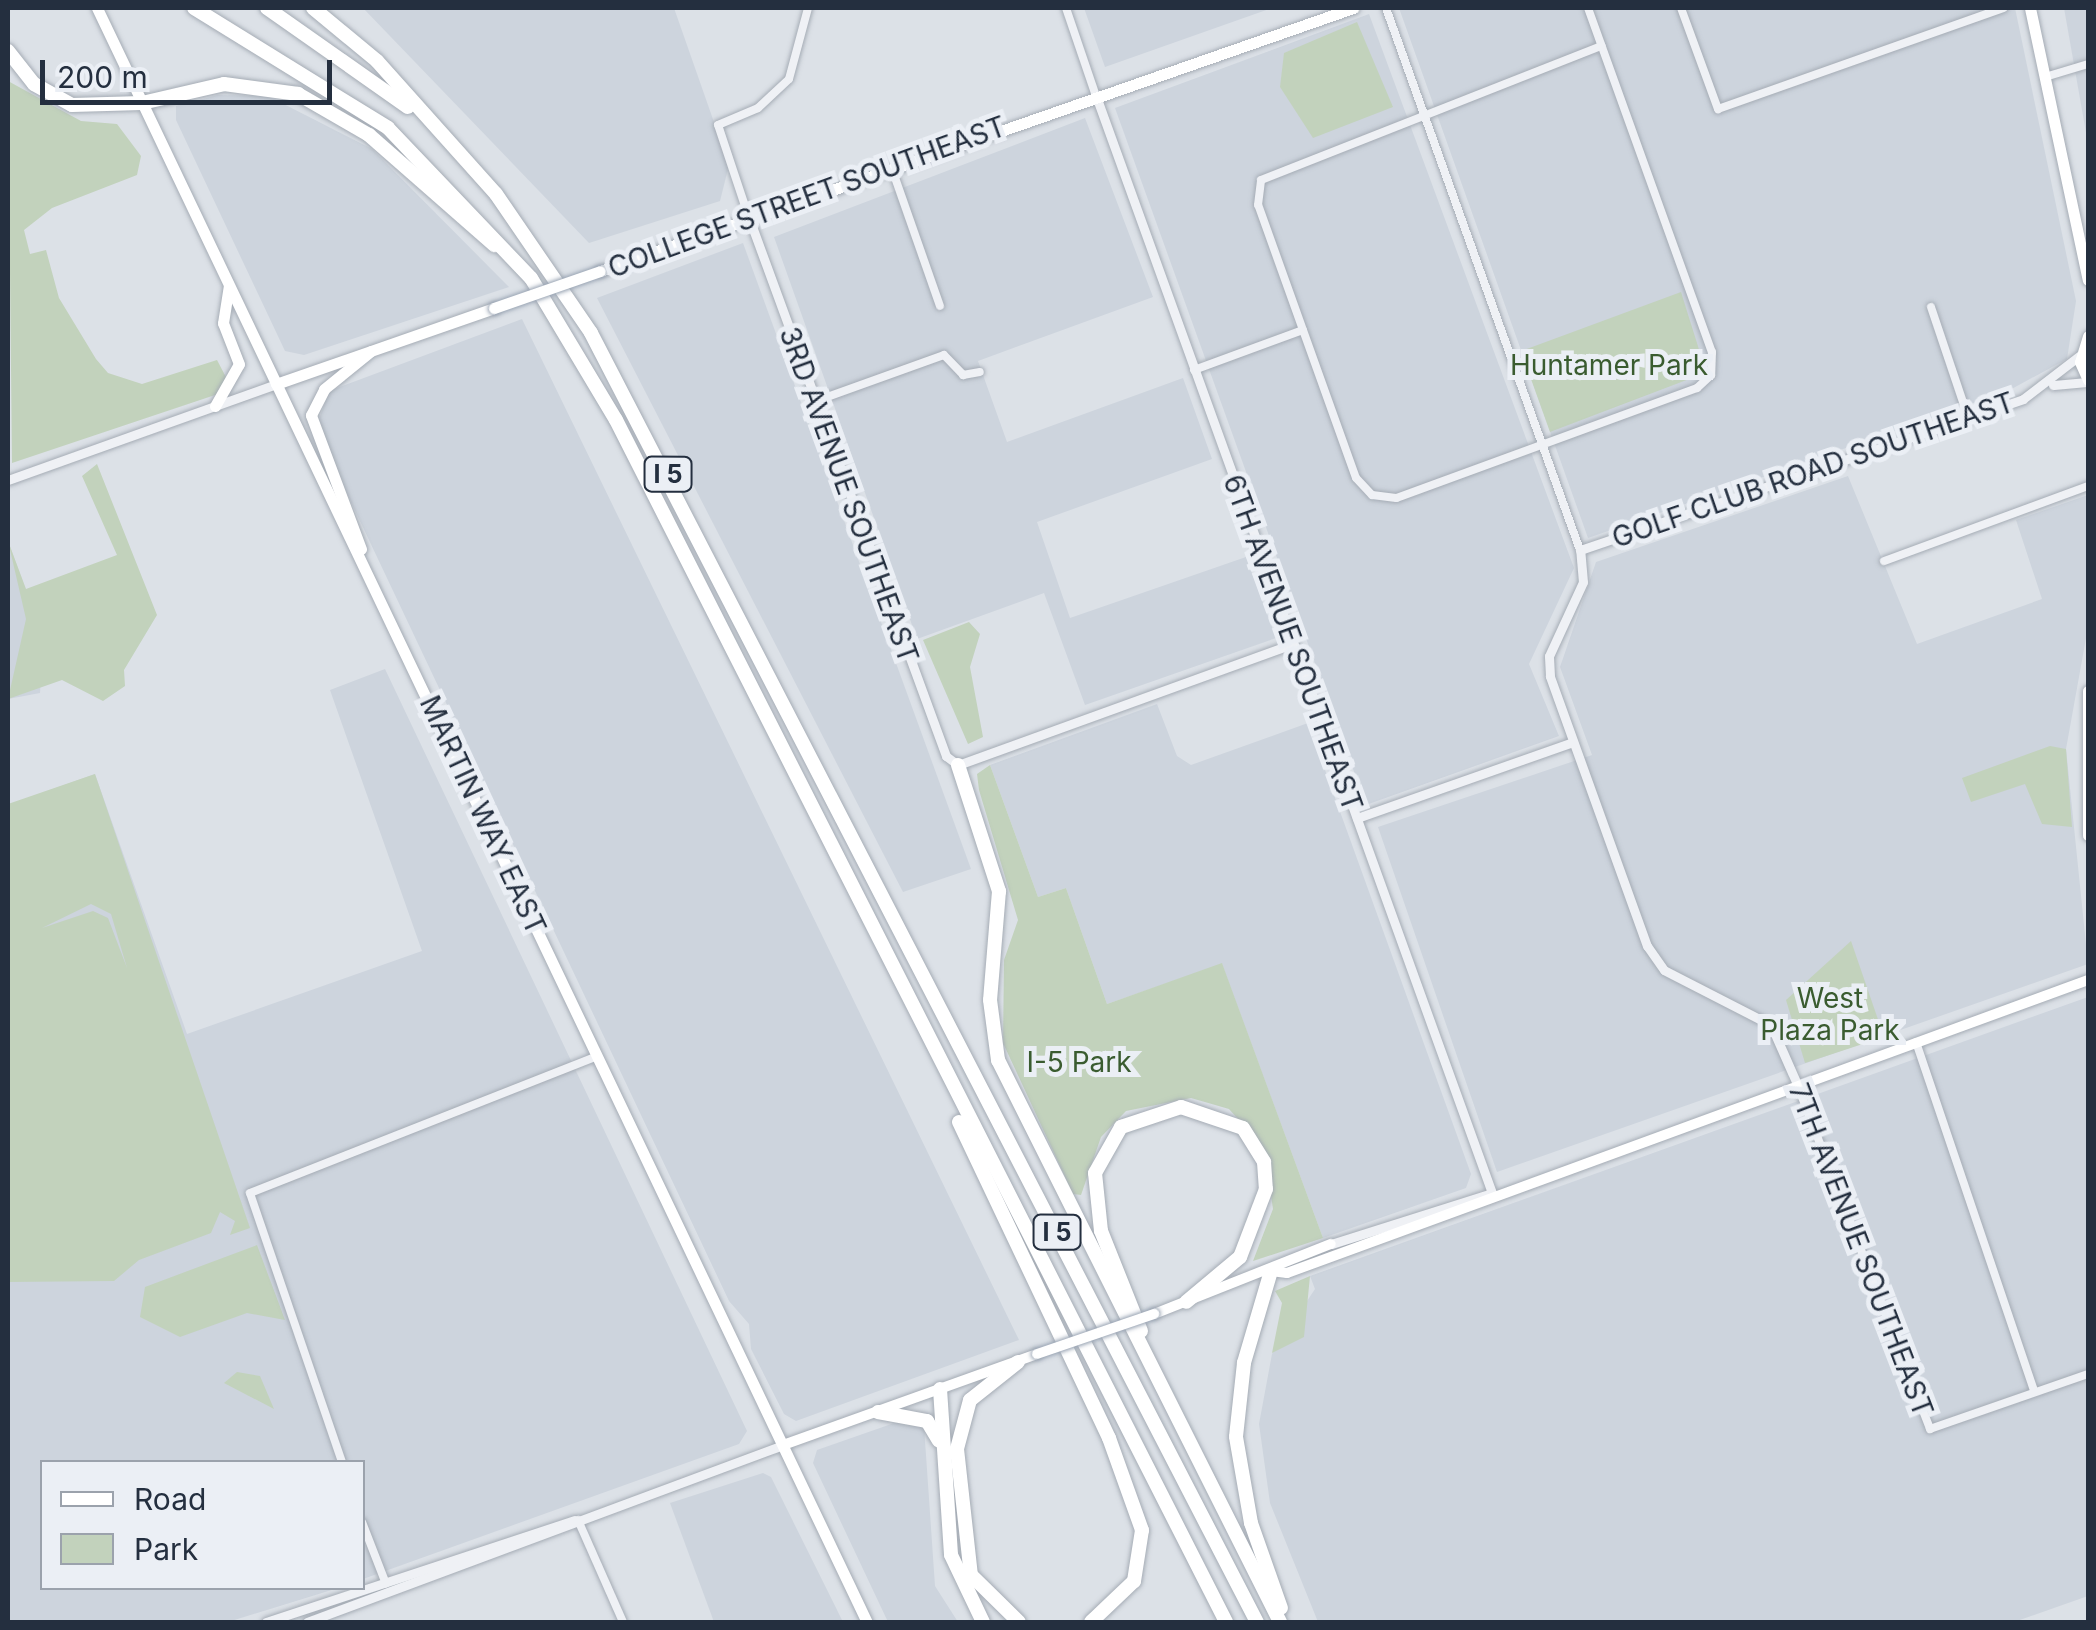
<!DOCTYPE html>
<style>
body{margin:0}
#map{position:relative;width:2096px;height:1630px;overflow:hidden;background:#dce1e7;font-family:Inter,sans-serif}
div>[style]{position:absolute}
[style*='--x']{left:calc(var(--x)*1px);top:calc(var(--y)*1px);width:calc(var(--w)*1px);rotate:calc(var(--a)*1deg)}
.built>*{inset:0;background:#cdd4dd}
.green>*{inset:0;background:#c2d2bc}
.roads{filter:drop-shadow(0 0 2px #a5acb5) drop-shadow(0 0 2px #a5acb5)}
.minor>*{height:8px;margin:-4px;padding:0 4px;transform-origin:4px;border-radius:4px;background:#eff1f5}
.tertiary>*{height:9px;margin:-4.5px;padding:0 4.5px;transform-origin:4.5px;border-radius:4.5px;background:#eff1f5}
.secondary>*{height:10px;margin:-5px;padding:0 5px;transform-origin:5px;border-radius:5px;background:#fff}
.primary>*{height:11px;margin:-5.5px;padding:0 5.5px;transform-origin:5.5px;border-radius:5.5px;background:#fff}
.motorway>*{height:14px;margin:-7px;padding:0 7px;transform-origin:7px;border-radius:7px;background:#fff}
.bridges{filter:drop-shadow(0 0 2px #9aa5b4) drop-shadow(0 0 2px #9aa5b4)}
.secondary-bridge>*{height:10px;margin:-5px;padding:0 5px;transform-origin:5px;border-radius:5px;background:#fff}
.primary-bridge>*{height:11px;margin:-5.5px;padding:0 5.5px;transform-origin:5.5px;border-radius:5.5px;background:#fff}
span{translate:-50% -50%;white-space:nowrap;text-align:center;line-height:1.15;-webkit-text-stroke:10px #ebeff5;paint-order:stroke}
.shield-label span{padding:2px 8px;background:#ebeff5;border:2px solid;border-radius:8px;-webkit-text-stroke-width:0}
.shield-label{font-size:25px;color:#242f3f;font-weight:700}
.street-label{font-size:28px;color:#242f3f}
.park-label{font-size:28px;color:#3a5c30}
.frame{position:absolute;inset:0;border:10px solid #242f3f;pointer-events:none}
.legend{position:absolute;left:40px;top:1460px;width:325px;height:130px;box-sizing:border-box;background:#ebeff5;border:2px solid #9ba2ac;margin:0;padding:12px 18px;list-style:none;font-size:30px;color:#242f3f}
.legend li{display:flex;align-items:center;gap:20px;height:50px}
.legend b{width:50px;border:2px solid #9ba2ac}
.scale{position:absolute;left:40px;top:60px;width:292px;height:45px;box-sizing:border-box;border:5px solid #242f3f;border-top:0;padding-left:12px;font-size:30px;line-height:35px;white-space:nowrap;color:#242f3f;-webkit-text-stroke:8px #ebeff5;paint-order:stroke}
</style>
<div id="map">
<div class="built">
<div style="clip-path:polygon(363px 8px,674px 8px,729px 165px,720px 201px,589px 243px)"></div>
<div style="clip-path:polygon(1084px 8px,1272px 8px,1105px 67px)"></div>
<div style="clip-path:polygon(1399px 8px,2015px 8px,2076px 301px,2067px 359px,2006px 392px,1588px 538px)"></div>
<div style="clip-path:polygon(2064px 8px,2088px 8px,2088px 144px)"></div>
<div style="clip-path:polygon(1369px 14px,1574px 568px,1529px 664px,1559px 736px,1366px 805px,1115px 108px)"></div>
<div style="clip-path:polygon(218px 95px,268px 96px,372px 149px,509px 287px,304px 355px,285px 351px,176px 120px,176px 106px)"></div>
<div style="clip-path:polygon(1085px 118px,1153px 297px,978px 361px,1007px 442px,1183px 378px,1212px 459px,1037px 522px,1070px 618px,1246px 557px,1276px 638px,1085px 705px,1044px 593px,917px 639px,774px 237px)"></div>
<div style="clip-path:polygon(743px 243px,971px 869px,903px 892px,597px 298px)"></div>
<div style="clip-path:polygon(522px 319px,1019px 1340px,796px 1421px,784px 1414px,751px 1349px,749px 1324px,729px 1301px,316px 428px,329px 391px)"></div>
<div style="clip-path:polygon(1848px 476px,1917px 644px,2042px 599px,2016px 520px,2088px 495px,2088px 627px,2066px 749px,2088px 964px,1497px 1172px,1378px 827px,1592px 755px,1560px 667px,1596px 562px)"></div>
<div style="clip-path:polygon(8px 541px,43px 637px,40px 693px,8px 699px)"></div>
<div style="clip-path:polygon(385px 669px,747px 1431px,739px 1444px,363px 1579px,362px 1462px,42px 1462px,42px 1588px,338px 1588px,228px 1622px,8px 1622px,8px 805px,95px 774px,187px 1034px,422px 951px,330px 690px)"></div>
<div style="clip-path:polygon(1157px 704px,1177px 756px,1191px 765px,1308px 723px,1471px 1174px,1466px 1188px,1323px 1238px,1222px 964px,1107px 1004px,1066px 888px,1038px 897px,990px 765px)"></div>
<div style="clip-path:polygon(2088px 997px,2088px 1596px,2014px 1622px,1318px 1622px,1270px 1503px,1259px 1424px,1272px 1354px,1315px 1289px,1310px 1276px)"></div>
<div style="clip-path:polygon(900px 1421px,924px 1426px,935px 1586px,958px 1622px,888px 1622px,813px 1463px,817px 1450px)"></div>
<div style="clip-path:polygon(763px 1473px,771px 1477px,843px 1622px,714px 1622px,670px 1503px)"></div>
</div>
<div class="green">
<div style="clip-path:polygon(1357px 22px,1393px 107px,1313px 138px,1280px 87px,1284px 53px)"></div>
<div style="clip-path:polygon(8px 81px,81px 121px,117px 124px,141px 156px,137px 175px,52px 208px,24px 230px,30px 254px,46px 250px,59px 298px,96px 359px,108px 373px,142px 384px,217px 360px,228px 381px,218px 394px,12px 463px)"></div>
<div style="clip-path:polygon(1681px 292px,1701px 356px,1697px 376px,1550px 432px,1521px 351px)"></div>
<div style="clip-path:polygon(97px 464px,157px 615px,124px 670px,125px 686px,103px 701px,62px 680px,8px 699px,26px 619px,8px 541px,26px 589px,117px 555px,82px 476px)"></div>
<div style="clip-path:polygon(969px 622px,980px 634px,970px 667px,983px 737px,968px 744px,923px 640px)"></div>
<div style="clip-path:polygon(2050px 746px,2066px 749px,2072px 827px,2042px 824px,2025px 784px,1971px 802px,1962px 778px)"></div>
<div style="clip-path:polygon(990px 765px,1038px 897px,1066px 888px,1107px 1004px,1222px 963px,1323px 1238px,1253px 1261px,1273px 1209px,1264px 1148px,1229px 1109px,1191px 1098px,1126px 1111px,1101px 1137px,1081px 1195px,1073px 1194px,1003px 1043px,1004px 960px,1018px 920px,979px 790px,977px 774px)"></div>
<div style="clip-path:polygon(evenodd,95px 774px,250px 1228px,230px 1235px,235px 1221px,220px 1212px,211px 1233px,139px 1260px,114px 1281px,8px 1282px,8px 804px,95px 774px,91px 904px,111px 914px,127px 968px,108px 918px,93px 911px,42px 928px,91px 904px)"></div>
<div style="clip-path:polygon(1851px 941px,1884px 1037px,1805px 1063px,1786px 1000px)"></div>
<div style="clip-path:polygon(257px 1245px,285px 1320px,247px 1313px,180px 1337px,140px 1317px,145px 1287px)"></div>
<div style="clip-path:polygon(1310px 1276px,1304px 1337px,1272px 1353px,1282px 1303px,1275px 1291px)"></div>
<div style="clip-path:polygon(237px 1372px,260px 1376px,274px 1409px,224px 1383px)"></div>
</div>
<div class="roads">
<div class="minor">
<div style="--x:1066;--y:8;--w:90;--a:71.2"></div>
<div style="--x:1386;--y:8;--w:576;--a:70.31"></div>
<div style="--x:1588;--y:8;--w:366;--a:70.2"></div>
<div style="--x:1712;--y:352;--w:23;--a:92"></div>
<div style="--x:1711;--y:375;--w:19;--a:137"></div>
<div style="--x:1697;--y:388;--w:320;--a:159.9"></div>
<div style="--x:1396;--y:498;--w:24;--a:-173"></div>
<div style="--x:1372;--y:495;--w:23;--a:-133"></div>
<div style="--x:1356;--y:478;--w:290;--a:-109.7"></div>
<div style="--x:1258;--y:205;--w:25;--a:-83"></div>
<div style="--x:1261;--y:180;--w:366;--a:-21.5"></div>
<div style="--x:1681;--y:8;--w:108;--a:69.9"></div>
<div style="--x:1718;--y:109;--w:303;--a:-19.5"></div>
<div style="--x:2045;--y:77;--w:45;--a:-16.8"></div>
<div style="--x:892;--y:169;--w:145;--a:70.7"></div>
<div style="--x:749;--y:218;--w:98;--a:-108.4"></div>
<div style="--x:718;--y:125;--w:43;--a:-23"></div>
<div style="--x:758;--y:108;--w:42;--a:-43.1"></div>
<div style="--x:789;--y:79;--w:73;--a:-75"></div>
<div style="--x:1931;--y:307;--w:116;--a:71.4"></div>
<div style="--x:1194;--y:370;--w:116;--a:-20.2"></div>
<div style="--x:816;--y:401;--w:136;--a:-19.8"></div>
<div style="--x:944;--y:355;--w:28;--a:46"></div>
<div style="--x:963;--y:375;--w:17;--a:-10"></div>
<div style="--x:1884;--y:561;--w:217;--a:-20.2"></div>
<div style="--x:1916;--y:1042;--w:368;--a:71.3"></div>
<div style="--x:1797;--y:1084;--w:370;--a:68.9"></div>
<div style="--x:1930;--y:1429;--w:167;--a:-19.2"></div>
<div style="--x:342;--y:1462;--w:284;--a:-108.9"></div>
<div style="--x:250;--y:1193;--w:373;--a:-21.5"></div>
<div style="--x:578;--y:1520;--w:111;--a:66.2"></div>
<div style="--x:362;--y:1522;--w:66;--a:68.8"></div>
</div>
<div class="tertiary">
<div style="--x:1096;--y:96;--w:1166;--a:70.15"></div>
<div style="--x:1492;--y:1193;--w:169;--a:162.4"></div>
<div style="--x:749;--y:218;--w:573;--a:69.89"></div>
<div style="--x:946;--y:756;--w:15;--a:37"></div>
<div style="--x:958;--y:765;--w:356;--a:-19.9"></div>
<div style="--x:2053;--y:385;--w:35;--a:-5"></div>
<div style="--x:8;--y:480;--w:285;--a:-19.7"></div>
<div style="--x:1357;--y:818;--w:229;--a:-19.4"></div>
<div style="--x:1797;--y:1084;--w:64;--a:-113.8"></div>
<div style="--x:1771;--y:1025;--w:120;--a:-152.8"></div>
<div style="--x:1664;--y:970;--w:29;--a:-125"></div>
<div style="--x:1647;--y:946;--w:287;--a:-109.8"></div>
<div style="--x:1550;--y:676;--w:20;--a:-93"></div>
<div style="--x:1549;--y:656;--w:81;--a:-65.3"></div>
<div style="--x:1583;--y:582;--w:32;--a:-95"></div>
<div style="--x:1580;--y:550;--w:468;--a:-18.8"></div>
<div style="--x:2023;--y:399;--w:71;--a:-37.5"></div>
<div style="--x:266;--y:1622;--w:325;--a:-18.3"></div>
<div style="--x:307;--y:1622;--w:508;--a:-20.4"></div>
</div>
<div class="secondary">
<div style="--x:1271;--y:1271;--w:16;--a:7"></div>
<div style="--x:1287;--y:1273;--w:853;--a:-20.09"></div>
<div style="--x:1154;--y:1314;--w:190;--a:-21.6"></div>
<div style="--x:783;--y:1445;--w:270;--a:-19.7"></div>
</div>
<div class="primary">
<div style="--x:97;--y:8;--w:1788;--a:64.5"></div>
<div style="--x:2030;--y:8;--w:278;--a:78"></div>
<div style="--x:600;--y:271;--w:798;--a:-19.25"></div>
<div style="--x:2088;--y:336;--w:27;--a:107"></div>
<div style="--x:2080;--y:362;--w:20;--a:66"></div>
<div style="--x:276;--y:384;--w:231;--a:-19.2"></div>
<div style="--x:215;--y:406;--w:48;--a:-60.3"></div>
<div style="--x:239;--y:364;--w:44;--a:-111.3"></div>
<div style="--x:223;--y:323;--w:37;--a:-81"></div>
<div style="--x:361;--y:549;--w:143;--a:-110.5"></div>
<div style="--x:311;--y:415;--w:29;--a:-63"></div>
<div style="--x:324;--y:389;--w:60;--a:-39"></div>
<div style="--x:2088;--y:691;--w:144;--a:90"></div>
</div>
<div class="motorway">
<div style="--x:194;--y:8;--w:228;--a:31.7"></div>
<div style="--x:388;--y:128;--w:207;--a:46.4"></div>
<div style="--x:531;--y:278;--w:165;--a:59.1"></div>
<div style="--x:616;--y:420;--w:1348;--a:63.09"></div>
<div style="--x:267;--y:8;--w:172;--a:35.1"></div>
<div style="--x:313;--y:8;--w:83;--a:39.6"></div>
<div style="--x:377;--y:61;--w:178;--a:48.2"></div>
<div style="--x:496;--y:194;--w:168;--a:55.6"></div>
<div style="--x:591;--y:333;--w:1451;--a:62.68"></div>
<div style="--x:8;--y:51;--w:42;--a:51.8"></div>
<div style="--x:34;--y:84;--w:43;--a:28.9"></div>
<div style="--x:72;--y:105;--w:70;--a:-1.6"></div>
<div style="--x:142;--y:103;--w:84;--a:-13"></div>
<div style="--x:224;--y:84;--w:75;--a:7.7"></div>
<div style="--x:298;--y:94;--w:82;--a:30"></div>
<div style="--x:369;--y:135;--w:167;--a:41.3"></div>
<div style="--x:958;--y:765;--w:133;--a:72"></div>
<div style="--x:999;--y:891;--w:109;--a:94.7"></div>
<div style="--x:990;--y:1000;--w:61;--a:82.4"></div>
<div style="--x:998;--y:1060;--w:629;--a:63.35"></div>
<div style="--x:959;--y:1122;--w:350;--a:64.6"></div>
<div style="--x:1109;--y:1438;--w:98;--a:70.3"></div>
<div style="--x:1142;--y:1530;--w:52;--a:98.9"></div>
<div style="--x:1134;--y:1581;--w:59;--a:136.4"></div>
<div style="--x:1271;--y:1271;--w:96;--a:106.4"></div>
<div style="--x:1244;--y:1363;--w:74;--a:96.2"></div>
<div style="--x:1236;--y:1437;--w:87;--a:80.1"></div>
<div style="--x:1251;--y:1523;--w:90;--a:70.6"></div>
<div style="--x:1141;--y:1331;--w:108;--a:-111.8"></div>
<div style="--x:1101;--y:1231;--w:58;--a:-95.9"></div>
<div style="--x:1095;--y:1173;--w:53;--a:-60.5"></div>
<div style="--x:1121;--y:1127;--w:63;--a:-18.4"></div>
<div style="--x:1181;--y:1107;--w:65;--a:18.7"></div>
<div style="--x:1243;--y:1128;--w:40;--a:58"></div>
<div style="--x:1264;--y:1162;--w:27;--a:86"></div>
<div style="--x:1266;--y:1189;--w:73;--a:110.9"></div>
<div style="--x:1240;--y:1257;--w:70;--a:140.2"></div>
<div style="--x:1018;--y:1362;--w:61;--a:141.6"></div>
<div style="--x:970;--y:1400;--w:51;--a:104.9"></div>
<div style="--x:957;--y:1449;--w:127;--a:83.7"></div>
<div style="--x:971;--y:1575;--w:67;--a:44.4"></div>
<div style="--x:940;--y:1389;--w:166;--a:86.2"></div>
<div style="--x:951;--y:1555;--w:74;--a:64.5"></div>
<div style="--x:878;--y:1412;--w:50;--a:10.4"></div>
<div style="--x:927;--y:1421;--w:23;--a:59"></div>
</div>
</div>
<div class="bridges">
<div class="secondary-bridge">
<div style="--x:1037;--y:1354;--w:124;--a:-18.9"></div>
</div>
<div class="primary-bridge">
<div style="--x:494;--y:308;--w:112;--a:-19.2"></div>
</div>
</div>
<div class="shield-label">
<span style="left:668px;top:474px">I 5</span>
<span style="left:1057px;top:1232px">I 5</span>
</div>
<div class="street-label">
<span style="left:807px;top:197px;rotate:-20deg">COLLEGE STREET SOUTHEAST</span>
<span style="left:1813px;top:470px;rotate:-19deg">GOLF CLUB ROAD SOUTHEAST</span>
<span style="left:849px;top:495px;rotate:70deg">3RD AVENUE SOUTHEAST</span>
<span style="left:1293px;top:643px;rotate:70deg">6TH AVENUE SOUTHEAST</span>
<span style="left:483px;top:815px;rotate:65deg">MARTIN WAY EAST</span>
<span style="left:1861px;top:1250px;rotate:69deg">7TH AVENUE SOUTHEAST</span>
</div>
<div class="park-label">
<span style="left:1609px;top:365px">Huntamer Park</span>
<span style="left:1830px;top:1014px">West<br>Plaza Park</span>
<span style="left:1079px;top:1062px">I-5 Park</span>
</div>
<div class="frame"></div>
<ul class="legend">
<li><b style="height:12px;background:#fff"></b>Road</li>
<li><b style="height:28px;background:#c2d2bc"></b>Park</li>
</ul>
<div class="scale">200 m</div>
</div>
